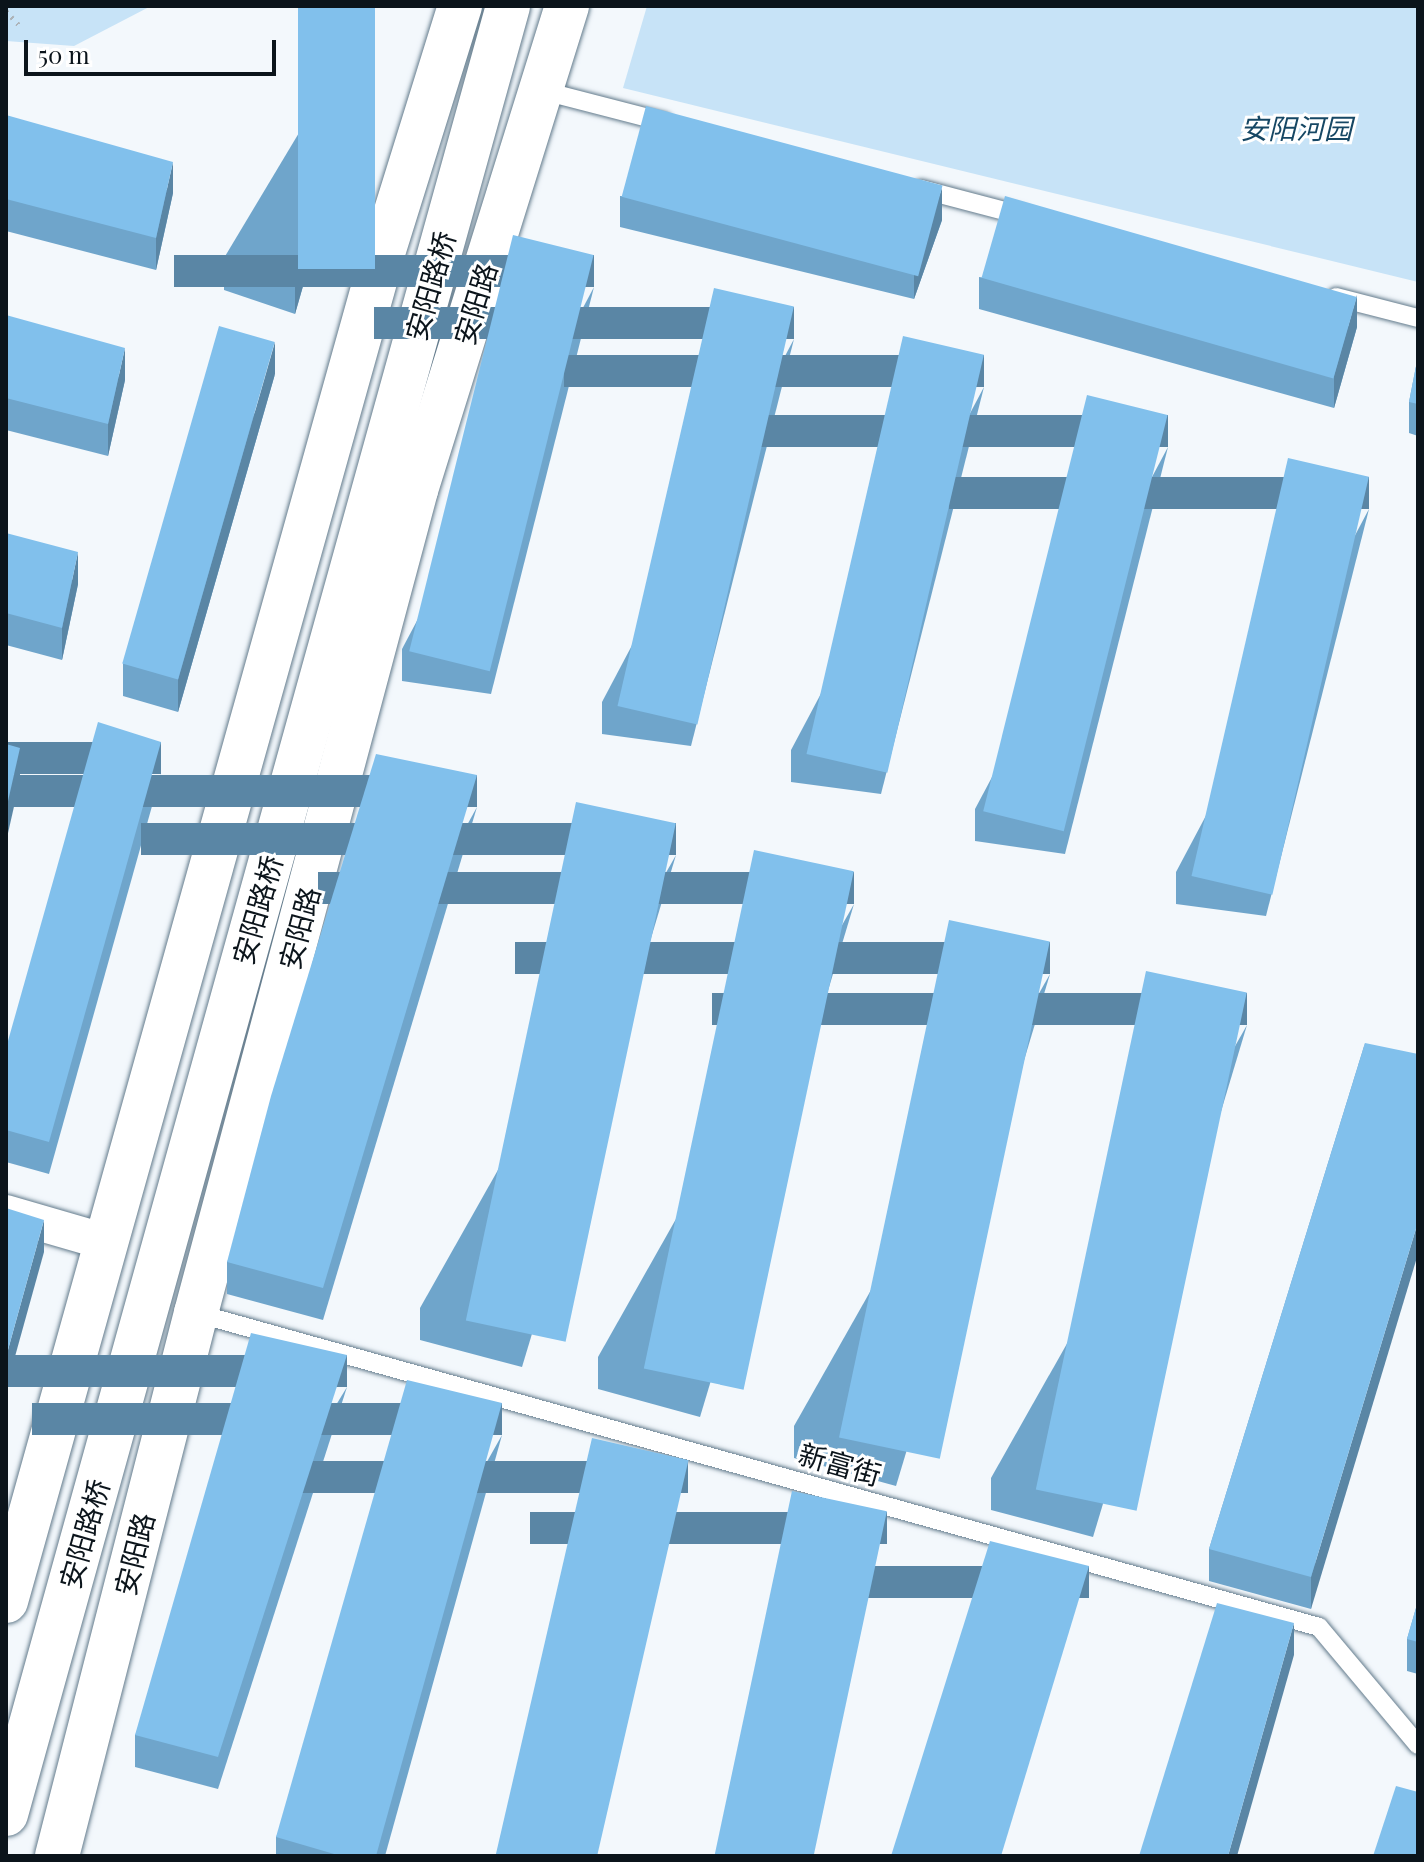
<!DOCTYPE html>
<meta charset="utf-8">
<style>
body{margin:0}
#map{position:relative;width:1424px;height:1862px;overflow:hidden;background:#f3f8fc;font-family:"Playfair Display","Noto Sans SC",serif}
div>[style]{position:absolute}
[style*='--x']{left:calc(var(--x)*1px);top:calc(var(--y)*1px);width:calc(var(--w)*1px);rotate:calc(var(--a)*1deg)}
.green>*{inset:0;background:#c7e3f7}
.path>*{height:5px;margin-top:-2.5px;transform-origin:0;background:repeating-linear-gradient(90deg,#adb3b8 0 2px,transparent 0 8px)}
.roads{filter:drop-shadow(0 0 2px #637b8c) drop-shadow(0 0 2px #637b8c)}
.lane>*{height:18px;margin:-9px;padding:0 9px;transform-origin:9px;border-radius:9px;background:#fff}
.street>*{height:36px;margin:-18px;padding:0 18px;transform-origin:18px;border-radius:18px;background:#fff}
.secondary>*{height:44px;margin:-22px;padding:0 22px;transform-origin:22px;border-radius:22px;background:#fff}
.wall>*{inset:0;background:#6fa5cb}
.shaded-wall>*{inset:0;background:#5a86a5;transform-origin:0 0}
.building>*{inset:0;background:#81c0ec;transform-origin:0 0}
span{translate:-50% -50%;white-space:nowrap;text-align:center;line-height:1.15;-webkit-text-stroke:6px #fff;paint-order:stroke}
.park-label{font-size:28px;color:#164764;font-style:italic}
.street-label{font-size:28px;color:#0b141b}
.frame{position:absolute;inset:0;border:8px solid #0b141b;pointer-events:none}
.scale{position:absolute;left:24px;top:40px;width:252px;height:36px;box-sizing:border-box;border:4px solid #0b141b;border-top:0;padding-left:10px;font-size:24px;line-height:28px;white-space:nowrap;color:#0b141b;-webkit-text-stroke:6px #fff;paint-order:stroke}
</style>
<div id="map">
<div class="green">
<div style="clip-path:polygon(6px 6px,151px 6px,74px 46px,6px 41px)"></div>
<div style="clip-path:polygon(647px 6px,1418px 6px,1418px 282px,623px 88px)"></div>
</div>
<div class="path">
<div style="--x:6;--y:11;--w:22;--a:47"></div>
</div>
<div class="roads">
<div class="lane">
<div style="--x:540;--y:90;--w:128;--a:14.5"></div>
<div style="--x:921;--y:189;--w:106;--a:14.7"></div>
<div style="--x:1336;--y:297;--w:85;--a:14.4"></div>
<div style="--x:196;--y:1313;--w:1166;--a:15.62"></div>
<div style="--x:1319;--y:1627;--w:154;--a:50"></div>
</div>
<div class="street">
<div style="--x:6;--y:1213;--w:104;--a:16.2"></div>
</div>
<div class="secondary">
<div style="--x:6;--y:1601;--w:1400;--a:-74.38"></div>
<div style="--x:383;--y:253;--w:259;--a:-72.7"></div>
<div style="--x:6;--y:1814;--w:1876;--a:-74.48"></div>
<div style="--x:57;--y:1856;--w:561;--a:-75.64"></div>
<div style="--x:196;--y:1313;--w:852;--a:-75.03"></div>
<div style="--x:416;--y:490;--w:507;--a:-72.67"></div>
</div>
</div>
<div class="wall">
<div style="clip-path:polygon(375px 6px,375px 35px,295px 314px,224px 290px,224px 258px)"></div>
<div style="clip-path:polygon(6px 115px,173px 193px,156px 270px,6px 231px)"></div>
<div style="clip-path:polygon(620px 196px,942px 220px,914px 299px,620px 227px)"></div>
<div style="clip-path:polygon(979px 277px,1357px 327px,1334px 408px,979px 309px)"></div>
<div style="clip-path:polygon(594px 287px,491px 694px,402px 681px,402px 649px)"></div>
<div style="clip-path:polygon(6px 315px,125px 380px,108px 456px,6px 430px)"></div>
<div style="clip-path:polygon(794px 339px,691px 746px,602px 734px,602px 702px)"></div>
<div style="clip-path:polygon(1418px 356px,1418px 436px,1409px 433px,1409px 402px)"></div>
<div style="clip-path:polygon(275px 374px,178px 712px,123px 696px,123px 664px)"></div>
<div style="clip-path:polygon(984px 387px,881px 794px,791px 782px,791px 750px)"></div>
<div style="clip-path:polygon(1168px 447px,1065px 854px,975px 841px,975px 809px)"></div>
<div style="clip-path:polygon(1369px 509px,1266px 916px,1176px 904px,1176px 872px)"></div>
<div style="clip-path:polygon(6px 533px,78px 584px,62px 660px,6px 645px)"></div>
<div style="clip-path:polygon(161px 774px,49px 1174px,6px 1162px,6px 1048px)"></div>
<div style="clip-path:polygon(477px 807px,323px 1320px,227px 1294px,227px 1262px)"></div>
<div style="clip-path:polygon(676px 855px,522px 1367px,420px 1340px,420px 1308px)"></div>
<div style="clip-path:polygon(854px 904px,700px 1417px,598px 1389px,598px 1357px)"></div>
<div style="clip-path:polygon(1050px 974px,896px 1486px,794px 1458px,794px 1426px)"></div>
<div style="clip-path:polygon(1247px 1025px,1093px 1537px,991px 1510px,991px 1478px)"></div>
<div style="clip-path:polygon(1365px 1043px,1311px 1609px,1209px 1581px,1209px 1549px)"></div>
<div style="clip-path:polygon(347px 1387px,218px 1789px,135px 1767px,135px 1735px)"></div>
<div style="clip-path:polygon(502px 1435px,385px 1856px,276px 1856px,276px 1837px)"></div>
<div style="clip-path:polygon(1418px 1601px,1418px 1674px,1407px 1671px,1407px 1639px)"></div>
</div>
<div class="shaded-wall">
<div style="clip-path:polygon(375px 6px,375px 35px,295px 314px,295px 282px)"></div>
<div style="clip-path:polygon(173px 162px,173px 193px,156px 270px,156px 238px)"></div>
<div style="clip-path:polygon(942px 188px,942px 220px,914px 299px,914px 267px)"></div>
<div style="left:594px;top:255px;width:32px;height:420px;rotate:90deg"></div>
<div style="clip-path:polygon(1357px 295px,1357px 327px,1334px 408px,1334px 376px)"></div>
<div style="left:794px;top:307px;width:32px;height:420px;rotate:90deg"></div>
<div style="clip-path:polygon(275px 342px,275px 374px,178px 712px,178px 680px)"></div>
<div style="clip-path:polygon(125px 348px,125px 380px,108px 456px,108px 424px)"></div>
<div style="left:984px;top:355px;width:32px;height:420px;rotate:90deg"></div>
<div style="left:1168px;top:415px;width:32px;height:420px;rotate:90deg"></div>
<div style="left:1369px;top:477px;width:32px;height:420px;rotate:90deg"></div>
<div style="clip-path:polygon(78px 552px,78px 584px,62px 660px,62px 628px)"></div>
<div style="left:161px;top:742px;width:32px;height:415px;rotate:90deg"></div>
<div style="clip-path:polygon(20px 748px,20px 780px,6px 842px,6px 810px)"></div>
<div style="left:477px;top:775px;width:32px;height:536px;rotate:90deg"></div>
<div style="left:676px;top:823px;width:32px;height:535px;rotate:90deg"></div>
<div style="left:854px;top:872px;width:32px;height:536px;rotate:90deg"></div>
<div style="left:1050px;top:942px;width:32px;height:535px;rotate:90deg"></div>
<div style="left:1247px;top:993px;width:32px;height:535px;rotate:90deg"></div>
<div style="clip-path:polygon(44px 1220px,44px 1252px,6px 1389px,6px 1357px)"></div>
<div style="clip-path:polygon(1418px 1222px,1418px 1254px,1311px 1609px,1311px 1577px)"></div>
<div style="left:347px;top:1355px;width:32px;height:422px;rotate:90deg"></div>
<div style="left:502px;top:1403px;width:32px;height:470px;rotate:90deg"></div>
<div style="left:688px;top:1461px;width:32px;height:410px;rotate:90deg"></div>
<div style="left:887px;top:1512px;width:32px;height:357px;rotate:90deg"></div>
<div style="left:1089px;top:1566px;width:32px;height:303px;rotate:90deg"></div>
<div style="clip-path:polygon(1294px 1623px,1294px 1655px,1237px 1856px,1228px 1856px)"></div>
</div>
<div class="building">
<div style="left:298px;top:6px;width:77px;height:263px"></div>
<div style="left:646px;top:106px;width:307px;height:94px;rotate:15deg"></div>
<div style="clip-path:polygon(6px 115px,173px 162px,156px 238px,6px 199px)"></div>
<div style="left:1005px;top:196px;width:366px;height:85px;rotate:16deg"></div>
<div style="left:513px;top:235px;width:83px;height:429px;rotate:14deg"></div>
<div style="left:714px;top:288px;width:82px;height:429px;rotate:13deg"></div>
<div style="clip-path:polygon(6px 315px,125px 348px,108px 424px,6px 398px)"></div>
<div style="left:219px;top:326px;width:58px;height:351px;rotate:16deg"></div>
<div style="left:903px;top:336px;width:83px;height:429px;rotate:13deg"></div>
<div style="clip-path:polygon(1418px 356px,1418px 404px,1409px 402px)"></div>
<div style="left:1087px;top:395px;width:83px;height:429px;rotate:14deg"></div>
<div style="left:1288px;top:458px;width:83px;height:429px;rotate:13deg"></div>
<div style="clip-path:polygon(6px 533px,78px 552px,62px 628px,6px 613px)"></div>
<div style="clip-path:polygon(98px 722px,161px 742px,49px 1142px,6px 1130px,6px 1048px)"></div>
<div style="clip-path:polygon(6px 744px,20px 748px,6px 810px)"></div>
<div style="clip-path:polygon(376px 754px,477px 775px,323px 1288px,227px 1262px,271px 1096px)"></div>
<div style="left:576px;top:802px;width:102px;height:530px;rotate:12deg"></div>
<div style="left:754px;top:850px;width:102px;height:530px;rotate:12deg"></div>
<div style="left:949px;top:920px;width:103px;height:529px;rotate:12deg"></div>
<div style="left:1146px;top:971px;width:103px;height:530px;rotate:12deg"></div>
<div style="clip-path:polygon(1365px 1043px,1418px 1054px,1418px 1222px,1311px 1577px,1209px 1549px)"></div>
<div style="clip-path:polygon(6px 1208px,44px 1220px,6px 1357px)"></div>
<div style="clip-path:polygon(251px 1333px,347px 1355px,218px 1757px,135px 1735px)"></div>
<div style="clip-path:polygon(407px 1380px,502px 1403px,376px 1856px,341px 1856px,276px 1837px)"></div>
<div style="left:592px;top:1438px;width:99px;height:435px;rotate:13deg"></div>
<div style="left:792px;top:1491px;width:97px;height:380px;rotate:12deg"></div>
<div style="clip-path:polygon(990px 1541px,1089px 1566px,1001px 1856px,891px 1856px)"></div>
<div style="clip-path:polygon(1418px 1601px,1418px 1642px,1407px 1639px)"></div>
<div style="clip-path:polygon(1217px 1603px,1294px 1623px,1228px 1856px,1139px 1856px)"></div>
<div style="clip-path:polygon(1396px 1786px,1418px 1792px,1418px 1856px,1373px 1856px)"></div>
</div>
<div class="park-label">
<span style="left:1296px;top:128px">安阳河园</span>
</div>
<div class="street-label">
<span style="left:430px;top:286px;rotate:-74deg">安阳路桥</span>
<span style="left:475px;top:304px;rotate:-73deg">安阳路</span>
<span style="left:257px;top:910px;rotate:-74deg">安阳路桥</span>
<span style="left:299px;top:928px;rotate:-75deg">安阳路</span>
<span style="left:840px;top:1464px;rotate:16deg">新富街</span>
<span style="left:84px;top:1534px;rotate:-74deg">安阳路桥</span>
<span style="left:134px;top:1554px;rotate:-76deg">安阳路</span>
</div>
<div class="frame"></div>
<div class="scale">50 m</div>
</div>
